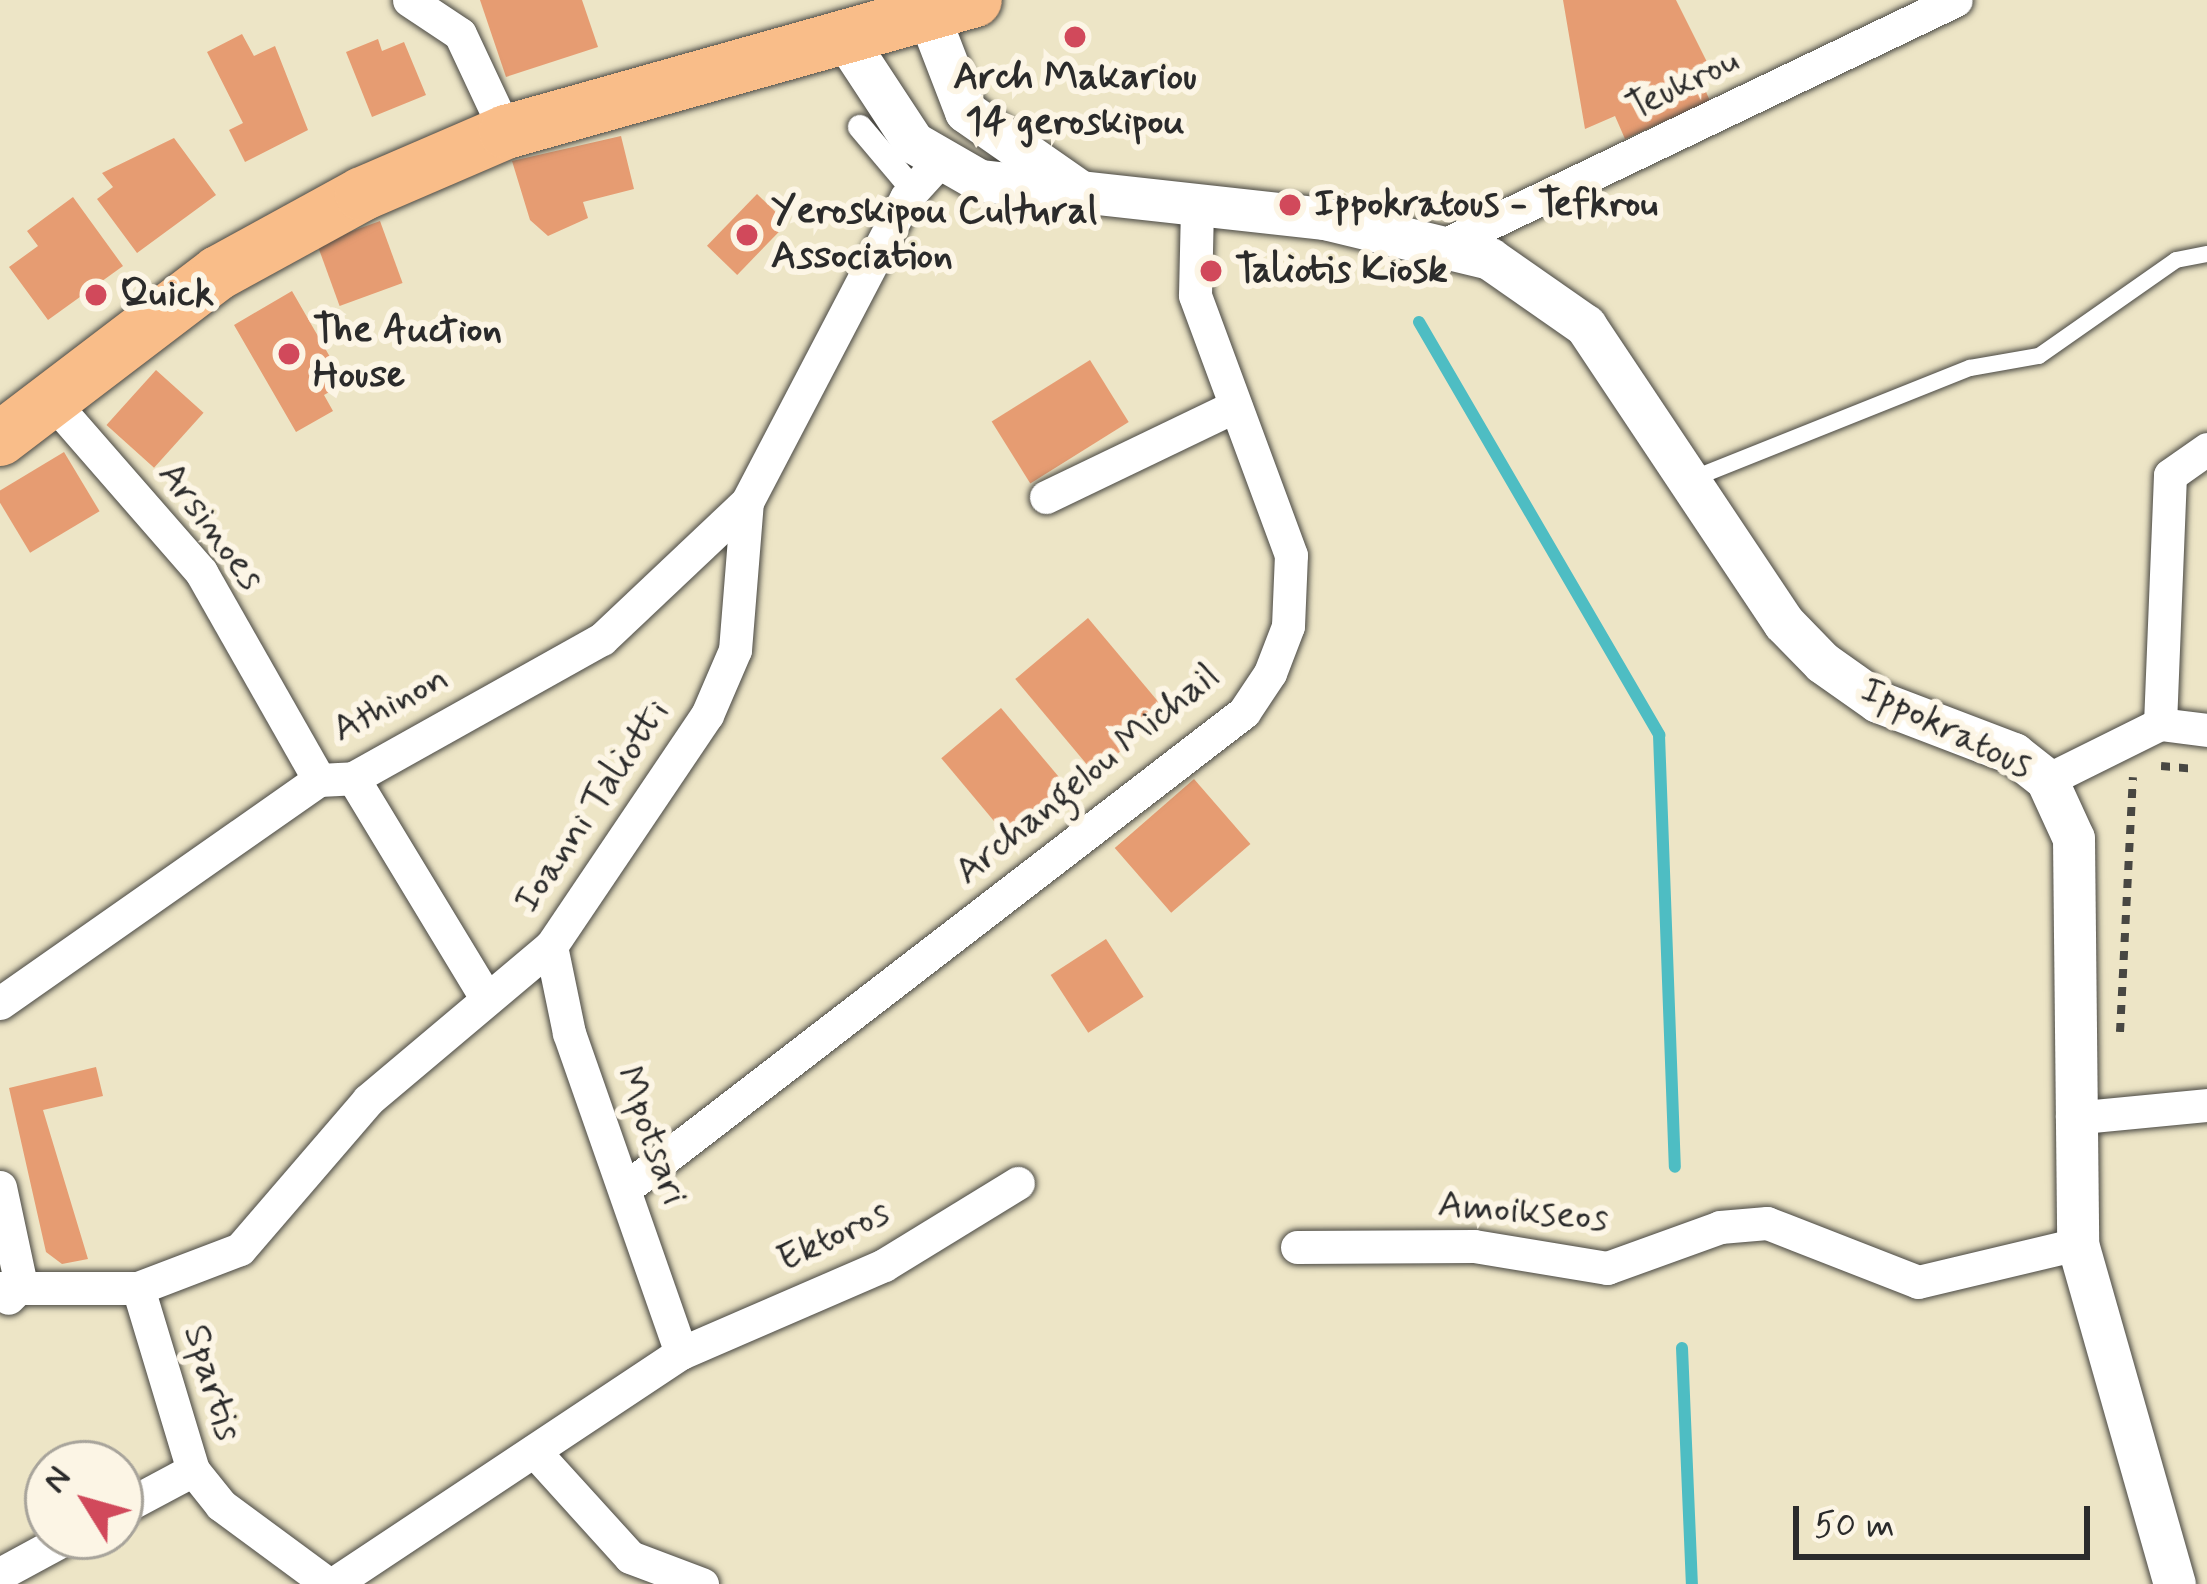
<!DOCTYPE html>
<style>
body{margin:0}
#map{position:relative;width:2207px;height:1584px;overflow:hidden;background:#ede5c6;font-family:Mynerve,sans-serif}
div>[style]{position:absolute}
[style*='--x']{left:calc(var(--x)*1px);top:calc(var(--y)*1px);width:calc(var(--w)*1px);rotate:calc(var(--a)*1deg)}
.stream>*{height:12px;margin:-6px;padding:0 6px;transform-origin:6px;border-radius:6px;background:#4ebdc3}
.building>*{inset:0;background:#e69c72;transform-origin:0 0}
.path>*{height:8px;margin-top:-4px;transform-origin:0;background:repeating-linear-gradient(90deg,#484742 0 9px,transparent 0 18px)}
.roads{filter:drop-shadow(0 0 3px #484742) drop-shadow(0 0 3px #484742)}
.service>*{height:16px;margin:-8px;padding:0 8px;transform-origin:8px;border-radius:8px;background:#fff}
.pedestrian>*{height:24px;margin:-12px;padding:0 12px;transform-origin:12px;border-radius:12px;background:#fff}
.minor>*{height:33px;margin:-16.5px;padding:0 16.5px;transform-origin:16.5px;border-radius:16.5px;background:#fff}
.tertiary>*{height:42px;margin:-21px;padding:0 21px;transform-origin:21px;border-radius:21px;background:#fff}
.primary>*{height:54px;margin:-27px;padding:0 27px;transform-origin:27px;border-radius:27px;background:#f9bd89}
.dots>*{width:33px;height:33px;translate:-50% -50%;box-sizing:border-box;border:6px solid #fcf5e5;border-radius:50%}
span{translate:-50% -50%;white-space:nowrap;text-align:center;line-height:1.15;-webkit-text-stroke:12px #fcf5e5;paint-order:stroke}
.poi-label{font-size:39px;color:#2b2b2b;font-weight:700}
.left{translate:0 -50%;text-align:left}
.street-label{font-size:39px;color:#2b2b2b}
.north{position:absolute;left:24px;top:1440px;width:120px;height:120px;box-sizing:border-box;background:#fcf5e5;border:3px solid #a8a49b;border-radius:50%;rotate:307deg;font-size:33px;font-weight:700;line-height:48px;text-align:center;color:#2b2b2b}
.north::after{content:'';display:block;margin:auto;width:42px;height:54px;background:#d1495b;clip-path:polygon(50% 0,100% 100%,50% 72%,0 100%)}
.scale{position:absolute;left:1793px;top:1506px;width:297px;height:54px;box-sizing:border-box;border:6px solid #2b2b2b;border-top:0;padding-left:15px;font-size:36px;line-height:42px;white-space:nowrap;color:#2b2b2b;-webkit-text-stroke:9px #fcf5e5;paint-order:stroke}
</style>
<div id="map">
<div class="stream">
<div style="--x:1419;--y:322;--w:478;--a:59.8"></div>
<div style="--x:1659;--y:735;--w:432;--a:87.9"></div>
<div style="--x:1682;--y:1348;--w:236;--a:87.6"></div>
</div>
<div class="building">
<div style="clip-path:polygon(480px 0,582px 0,598px 47px,506px 77px)"></div>
<div style="clip-path:polygon(1563px 0,1676px 0,1712px 72px,1700px 78px,1710px 101px,1625px 139px,1615px 116px,1585px 129px)"></div>
<div style="clip-path:polygon(242px 34px,254px 56px,275px 46px,308px 130px,245px 162px,229px 130px,243px 123px,207px 52px)"></div>
<div style="clip-path:polygon(378px 39px,382px 51px,404px 42px,426px 95px,372px 117px,346px 52px)"></div>
<div style="clip-path:polygon(621px 136px,634px 189px,583px 202px,588px 218px,548px 236px,530px 220px,512px 161px)"></div>
<div style="clip-path:polygon(174px 138px,216px 195px,137px 253px,97px 199px,113px 187px,102px 173px)"></div>
<div style="left:757px;top:194px;width:42px;height:72px;rotate:44deg"></div>
<div style="clip-path:polygon(73px 197px,123px 266px,48px 320px,9px 267px,38px 246px,27px 231px)"></div>
<div style="left:380px;top:221px;width:66px;height:67px;rotate:70deg"></div>
<div style="clip-path:polygon(292px 291px,345px 383px,324px 395px,333px 411px,296px 432px,234px 325px)"></div>
<div style="left:1090px;top:360px;width:73px;height:116px;rotate:58deg"></div>
<div style="left:156px;top:370px;width:64px;height:74px;rotate:42deg"></div>
<div style="left:64px;top:452px;width:69px;height:81px;rotate:59deg"></div>
<div style="left:1088px;top:618px;width:123px;height:95px;rotate:50deg"></div>
<div style="left:1001px;top:708px;width:111px;height:78px;rotate:50deg"></div>
<div style="left:1194px;top:779px;width:86px;height:105px;rotate:49deg"></div>
<div style="left:1106px;top:939px;width:69px;height:66px;rotate:57deg"></div>
<div style="clip-path:polygon(96px 1067px,103px 1096px,43px 1110px,88px 1259px,62px 1264px,46px 1252px,9px 1088px)"></div>
</div>
<div class="path">
<div style="--x:2161;--y:766;--w:33;--a:5"></div>
<div style="--x:2120;--y:1032;--w:255;--a:-87.1"></div>
</div>
<div class="roads">
<div class="service">
<div style="--x:1692;--y:479;--w:299;--a:-21.8"></div>
<div style="--x:1970;--y:368;--w:70;--a:-9.9"></div>
<div style="--x:2039;--y:356;--w:167;--a:-35"></div>
<div style="--x:2176;--y:260;--w:32;--a:-11"></div>
</div>
<div class="pedestrian">
<div style="--x:860;--y:127;--w:84;--a:49.8"></div>
</div>
<div class="minor">
<div style="--x:409;--y:0;--w:61;--a:33.7"></div>
<div style="--x:460;--y:34;--w:108;--a:64.9"></div>
<div style="--x:1446;--y:244;--w:565;--a:-25.57"></div>
<div style="--x:52;--y:401;--w:227;--a:48.9"></div>
<div style="--x:201;--y:572;--w:239;--a:60.4"></div>
<div style="--x:1046;--y:497;--w:210;--a:-25.7"></div>
<div style="--x:2160;--y:724;--w:249;--a:-87.7"></div>
<div style="--x:2170;--y:475;--w:45;--a:-35.1"></div>
<div style="--x:353;--y:778;--w:257;--a:58.8"></div>
<div style="--x:2047;--y:780;--w:126;--a:-26.4"></div>
<div style="--x:2160;--y:724;--w:47;--a:7.3"></div>
<div style="--x:551;--y:946;--w:89;--a:78.3"></div>
<div style="--x:569;--y:1033;--w:339;--a:70.7"></div>
<div style="--x:0;--y:1003;--w:389;--a:-35"></div>
<div style="--x:319;--y:780;--w:34;--a:-3"></div>
<div style="--x:353;--y:778;--w:285;--a:-29.2"></div>
<div style="--x:602;--y:639;--w:199;--a:-43.4"></div>
<div style="--x:2072;--y:1118;--w:136;--a:-5.5"></div>
<div style="--x:0;--y:1187;--w:100;--a:77.9"></div>
<div style="--x:21;--y:1285;--w:18;--a:135"></div>
<div style="--x:626;--y:1188;--w:780;--a:-37.6"></div>
<div style="--x:1244;--y:712;--w:47;--a:-56.3"></div>
<div style="--x:1270;--y:673;--w:50;--a:-69"></div>
<div style="--x:1288;--y:626;--w:71;--a:-87.6"></div>
<div style="--x:1291;--y:555;--w:277;--a:-110.3"></div>
<div style="--x:1195;--y:295;--w:85;--a:-88.7"></div>
<div style="--x:1297;--y:1247;--w:177;--a:-0.3"></div>
<div style="--x:1474;--y:1246;--w:135;--a:9.4"></div>
<div style="--x:1607;--y:1268;--w:120;--a:-19.9"></div>
<div style="--x:1720;--y:1227;--w:47;--a:-4.9"></div>
<div style="--x:1767;--y:1223;--w:162;--a:21.3"></div>
<div style="--x:1918;--y:1282;--w:164;--a:-13.4"></div>
<div style="--x:0;--y:1288;--w:138;--a:0"></div>
<div style="--x:138;--y:1288;--w:109;--a:-20.9"></div>
<div style="--x:240;--y:1249;--w:196;--a:-49.3"></div>
<div style="--x:368;--y:1100;--w:239;--a:-40.1"></div>
<div style="--x:551;--y:946;--w:279;--a:-56"></div>
<div style="--x:707;--y:715;--w:71;--a:-66.7"></div>
<div style="--x:735;--y:650;--w:148;--a:-85.4"></div>
<div style="--x:747;--y:502;--w:343;--a:-62.4"></div>
<div style="--x:906;--y:198;--w:47;--a:-47.6"></div>
<div style="--x:138;--y:1288;--w:190;--a:73.2"></div>
<div style="--x:193;--y:1470;--w:45;--a:51.3"></div>
<div style="--x:221;--y:1505;--w:133;--a:36.4"></div>
<div style="--x:534;--y:1451;--w:143;--a:47.8"></div>
<div style="--x:630;--y:1557;--w:77;--a:20.6"></div>
<div style="--x:120;--y:1509;--w:83;--a:-28.1"></div>
<div style="--x:0;--y:1574;--w:80;--a:-28.5"></div>
<div style="--x:333;--y:1584;--w:418;--a:-33.6"></div>
<div style="--x:681;--y:1353;--w:221;--a:-23.4"></div>
<div style="--x:884;--y:1265;--w:157;--a:-31.5"></div>
</div>
<div class="tertiary">
<div style="--x:929;--y:16;--w:103;--a:68.9"></div>
<div style="--x:966;--y:112;--w:136;--a:34.9"></div>
<div style="--x:847;--y:41;--w:122;--a:56.7"></div>
<div style="--x:914;--y:143;--w:76;--a:29.9"></div>
<div style="--x:980;--y:181;--w:347;--a:6.3"></div>
<div style="--x:1325;--y:219;--w:170;--a:13.6"></div>
<div style="--x:1490;--y:259;--w:117;--a:34.9"></div>
<div style="--x:1586;--y:326;--w:357;--a:56.3"></div>
<div style="--x:1784;--y:623;--w:56;--a:45.7"></div>
<div style="--x:1823;--y:663;--w:67;--a:35.3"></div>
<div style="--x:1878;--y:702;--w:146;--a:20.9"></div>
<div style="--x:2014;--y:754;--w:42;--a:38.2"></div>
<div style="--x:2047;--y:780;--w:65;--a:65.4"></div>
<div style="--x:2074;--y:839;--w:405;--a:89.4"></div>
<div style="--x:2078;--y:1244;--w:354;--a:74.1"></div>
</div>
<div class="primary">
<div style="--x:0;--y:439;--w:274;--a:-37.3"></div>
<div style="--x:218;--y:273;--w:164;--a:-28.7"></div>
<div style="--x:362;--y:194;--w:157;--a:-23.3"></div>
<div style="--x:506;--y:132;--w:487;--a:-15.7"></div>
</div>
</div>
<div class="dots">
<div style="left:1075px;top:37px;background:#d1495b"></div>
<div style="left:1290px;top:205px;background:#d1495b"></div>
<div style="left:747px;top:235px;background:#d1495b"></div>
<div style="left:1211px;top:271px;background:#d1495b"></div>
<div style="left:96px;top:295px;background:#d1495b"></div>
<div style="left:289px;top:354px;background:#d1495b"></div>
</div>
<div class="poi-label">
<span style="left:1075px;top:101px">Arch Makariou<br>14 geroskipou</span>
<span class="left" style="left:1314px;top:205px">Ippokratous - Tefkrou</span>
<span class="left" style="left:771px;top:235px">Yeroskipou Cultural<br>Association</span>
<span class="left" style="left:1235px;top:271px">Taliotis Kiosk</span>
<span class="left" style="left:120px;top:295px">Quick</span>
<span class="left" style="left:313px;top:354px">The Auction<br>House</span>
</div>
<div class="street-label">
<span style="left:1683px;top:85px;rotate:-26deg">Teukrou</span>
<span style="left:210px;top:527px;rotate:53deg">Arsinoes</span>
<span style="left:391px;top:705px;rotate:-27deg">Athinon</span>
<span style="left:1946px;top:729px;rotate:26deg">Ippokratous</span>
<span style="left:1088px;top:775px;rotate:-39deg">Archangelou Michail</span>
<span style="left:593px;top:807px;rotate:-56deg">Ioanni Taliotti</span>
<span style="left:650px;top:1136px;rotate:70deg">Mpotsari</span>
<span style="left:1523px;top:1213px;rotate:5deg">Amoikseos</span>
<span style="left:834px;top:1237px;rotate:-26deg">Ektoros</span>
<span style="left:211px;top:1383px;rotate:73deg">Spartis</span>
</div>
<div class="north">N</div>
<div class="scale">50 m</div>
</div>
